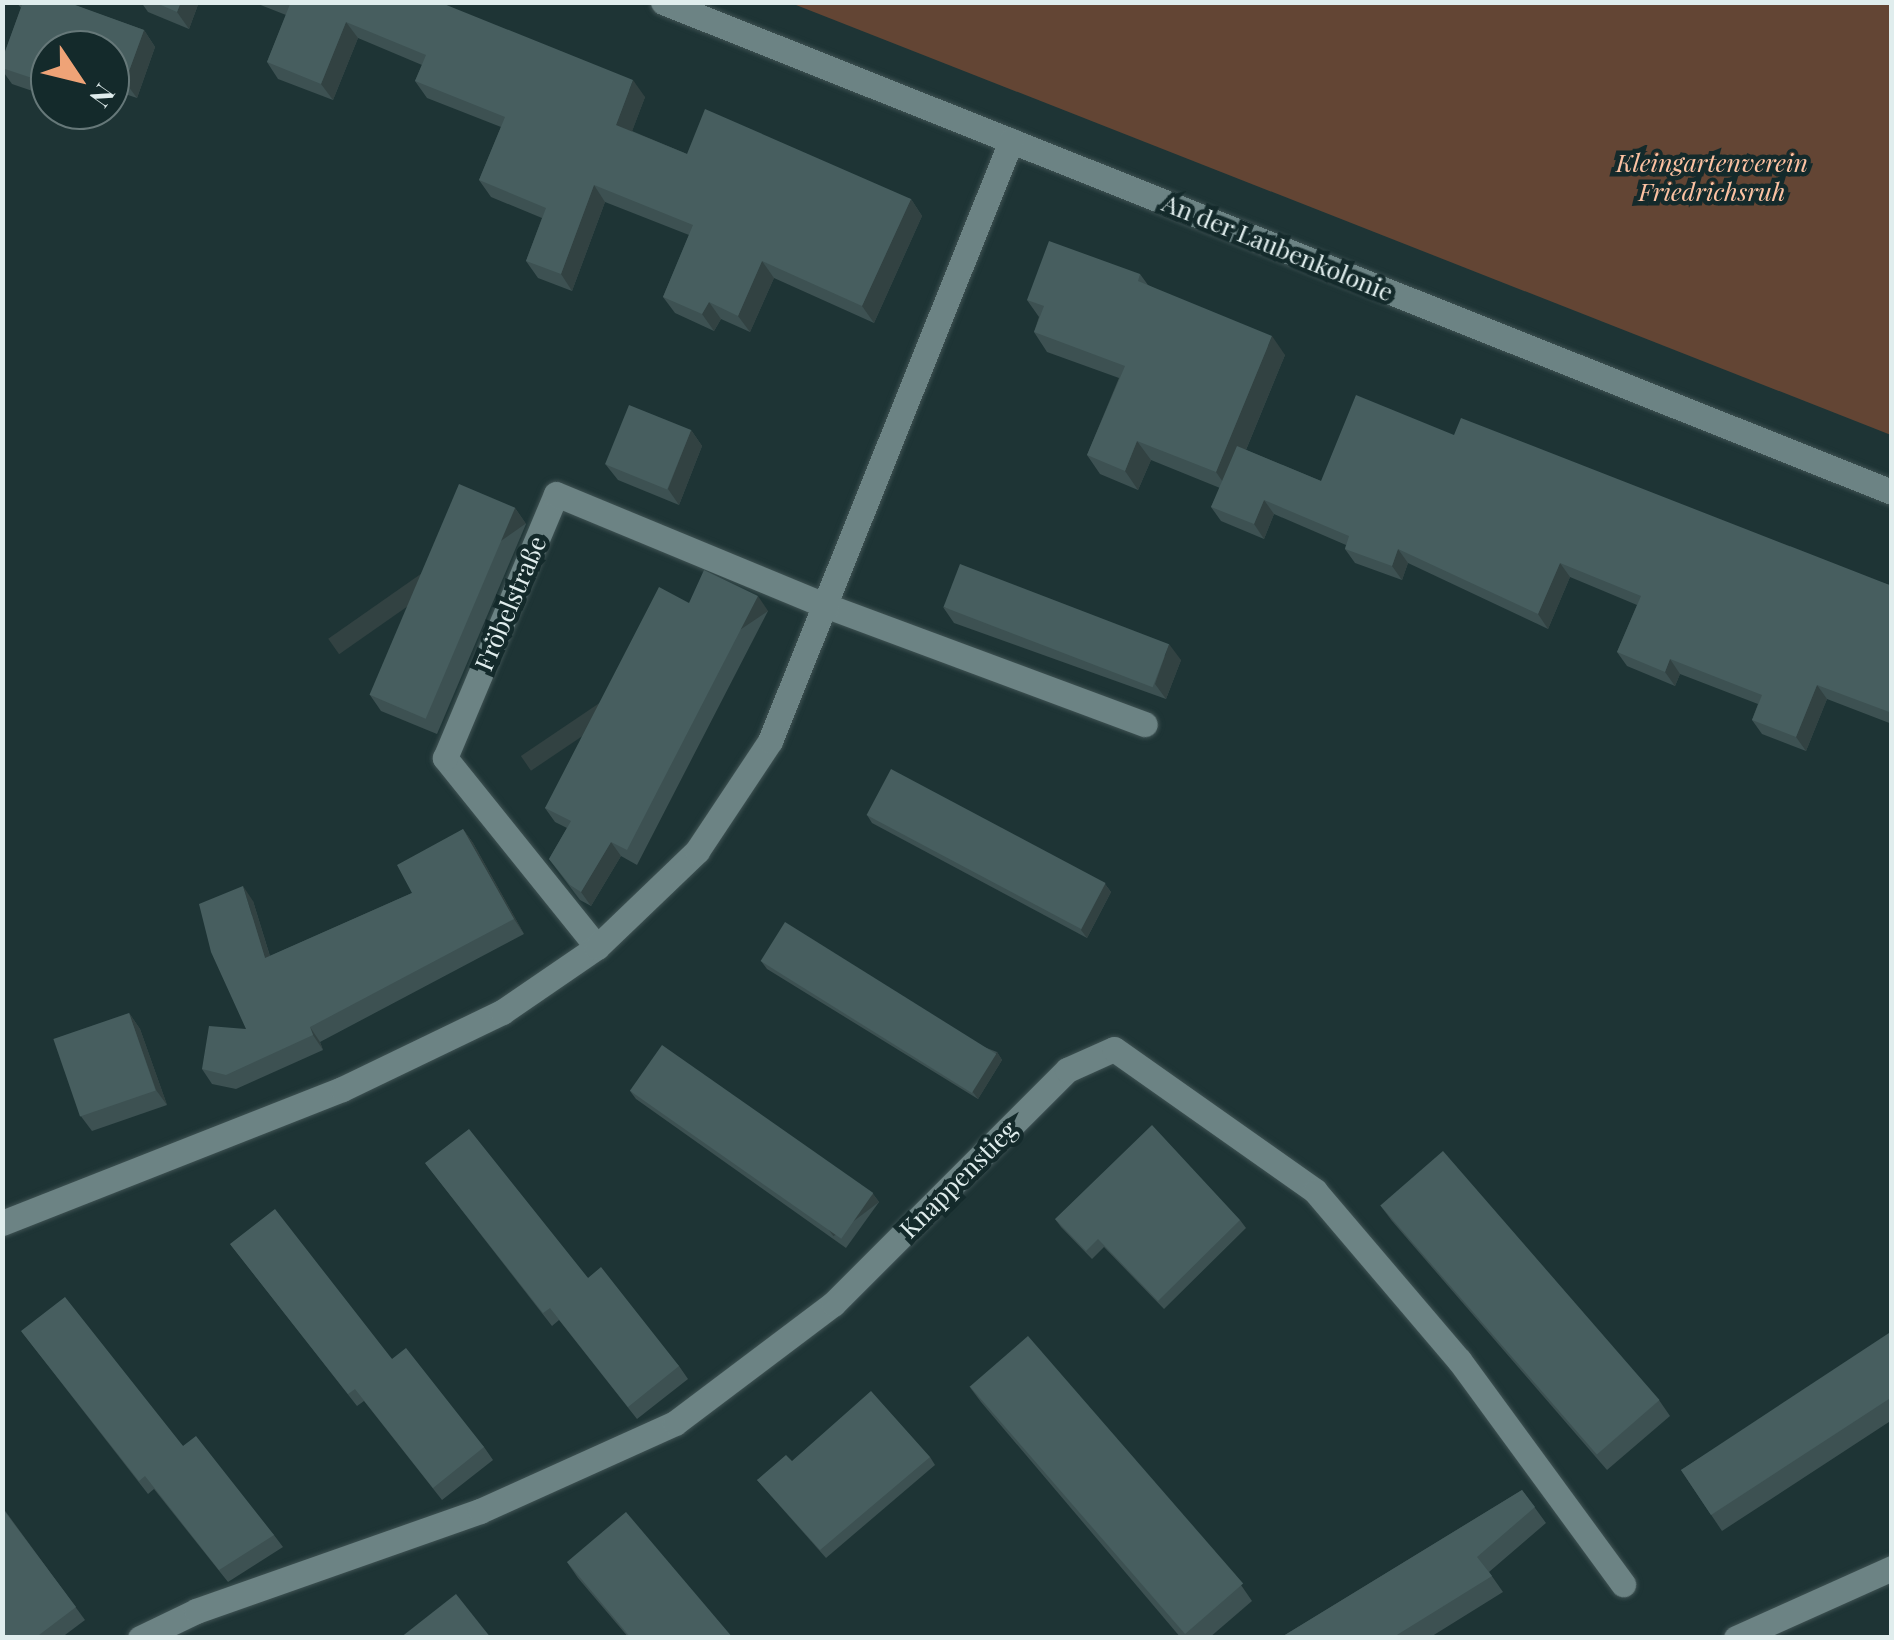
<!DOCTYPE html>
<meta charset="utf-8">
<style>
body{margin:0}
#map{position:relative;width:1894px;height:1640px;overflow:hidden;background:#1e3435;font-family:"Playfair Display",serif}
div>[style]{position:absolute}
[style*='--x']{left:calc(var(--x)*1px);top:calc(var(--y)*1px);width:calc(var(--w)*1px);rotate:calc(var(--a)*1deg)}
.green>*{inset:0;background:#634534}
.roads{filter:drop-shadow(0 0 2px #3f5253) drop-shadow(0 0 2px #3f5253)}
.service>*{height:25px;margin:-12.5px;padding:0 12.5px;transform-origin:12.5px;border-radius:12.5px;background:#6c8384}
.minor>*{height:25px;margin:-12.5px;padding:0 12.5px;transform-origin:12.5px;border-radius:12.5px;background:#6c8384}
.secondary>*{height:25px;margin:-12.5px;padding:0 12.5px;transform-origin:12.5px;border-radius:12.5px;background:#6c8384}
.wall>*{inset:0;background:#3d5152}
.shaded-wall>*{inset:0;background:#324242;transform-origin:0 0}
.building>*{inset:0;background:#475e5f;transform-origin:0 0}
span{translate:-50% -50%;white-space:nowrap;text-align:center;line-height:1.15;-webkit-text-stroke:9px #142a2b;paint-order:stroke}
.park-label{font-size:25px;color:#fcc2a2;font-style:italic}
.street-label{font-size:25px;color:#e0eded}
.frame{position:absolute;inset:0;border:5px solid #e0eded;pointer-events:none}
.north{position:absolute;left:30px;top:30px;width:100px;height:100px;box-sizing:border-box;background:#142a2b;border:2px solid #667879;border-radius:50%;rotate:125deg;font-size:28px;font-weight:700;line-height:40px;text-align:center;color:#e0eded}
.north::after{content:'';display:block;margin:auto;width:35px;height:45px;background:#efa377;clip-path:polygon(50% 0,100% 100%,50% 72%,0 100%)}
</style>
<div id="map">
<div class="green">
<div style="clip-path:polygon(791px 3px,1891px 3px,1891px 435px)"></div>
</div>
<div class="roads">
<div class="service">
<div style="--x:827;--y:606;--w:339;--a:20.4"></div>
<div style="--x:140;--y:1638;--w:62;--a:-25.7"></div>
<div style="--x:196;--y:1611;--w:301;--a:-19.4"></div>
<div style="--x:480;--y:1511;--w:214;--a:-24.3"></div>
<div style="--x:675;--y:1423;--w:198;--a:-37"></div>
<div style="--x:833;--y:1304;--w:331;--a:-45"></div>
<div style="--x:1067;--y:1070;--w:51;--a:-24.1"></div>
<div style="--x:1114;--y:1049;--w:246;--a:35.2"></div>
<div style="--x:1315;--y:1191;--w:222;--a:49.6"></div>
<div style="--x:1459;--y:1360;--w:278;--a:53.8"></div>
</div>
<div class="minor">
<div style="--x:663;--y:2;--w:1323;--a:21.74"></div>
<div style="--x:597;--y:947;--w:243;--a:-128.8"></div>
<div style="--x:445;--y:758;--w:286;--a:-67.2"></div>
<div style="--x:556;--y:494;--w:293;--a:22.5"></div>
<div style="--x:2;--y:1223;--w:365;--a:-21.5"></div>
<div style="--x:342;--y:1089;--w:178;--a:-25.7"></div>
<div style="--x:502;--y:1012;--w:115;--a:-34.4"></div>
<div style="--x:597;--y:947;--w:139;--a:-43.8"></div>
<div style="--x:697;--y:851;--w:132;--a:-56.4"></div>
<div style="--x:770;--y:741;--w:647;--a:-68.12"></div>
</div>
<div class="secondary">
<div style="--x:1736;--y:1638;--w:171;--a:-24.2"></div>
</div>
</div>
<div class="wall">
<div style="clip-path:polygon(16px 2px,71px 2px,71px 4px,144px 30px,155px 47px,137px 98px,113px 90px,110px 99px,110px 50px,50px 50px,50px 97px,12px 84px,2px 70px,2px 60px,21px 8px)"></div>
<div style="clip-path:polygon(141px 2px,199px 2px,189px 29px,148px 12px)"></div>
<div style="clip-path:polygon(253px 2px,439px 2px,645px 97px,632px 131px,687px 154px,911px 199px,922px 216px,874px 323px,774px 278px,750px 332px,721px 319px,714px 331px,675px 313px,663px 297px,689px 235px,605px 202px,572px 291px,538px 278px,526px 261px,542px 218px,491px 197px,479px 180px,501px 127px,427px 98px,415px 81px,422px 65px,358px 38px,333px 100px,278px 79px,267px 62px,286px 15px)"></div>
<div style="clip-path:polygon(1140px 274px,1148px 285px,1285px 355px,1246px 450px,1321px 481px,1454px 435px,1892px 586px,1892px 724px,1827px 699px,1806px 751px,1762px 734px,1752px 720px,1758px 704px,1680px 674px,1675px 686px,1627px 666px,1617px 652px,1637px 605px,1570px 577px,1548px 629px,1408px 563px,1402px 580px,1355px 563px,1345px 549px,1346px 545px,1274px 514px,1264px 539px,1221px 521px,1211px 507px,1220px 488px,1151px 460px,1138px 490px,1100px 474px,1087px 455px,1119px 378px,1047px 352px,1034px 332px,1039px 317px,1027px 300px)"></div>
<div style="clip-path:polygon(691px 430px,702px 446px,679px 505px,618px 480px,606px 465px)"></div>
<div style="clip-path:polygon(515px 508px,526px 524px,437px 734px,381px 711px,370px 695px)"></div>
<div style="clip-path:polygon(689px 603px,768px 611px,637px 865px,621px 856px,591px 906px,580px 900px,549px 859px,567px 828px,555px 822px,545px 808px)"></div>
<div style="clip-path:polygon(943px 607px,1181px 660px,1166px 699px,954px 623px)"></div>
<div style="clip-path:polygon(867px 815px,1105px 884px,1111px 892px,1087px 938px,872px 823px)"></div>
<div style="clip-path:polygon(463px 829px,473px 843px,524px 934px,320px 1042px,323px 1050px,236px 1089px,212px 1084px,202px 1069px,246px 1029px,253px 901px,270px 956px,412px 893px)"></div>
<div style="clip-path:polygon(761px 961px,997px 1052px,1002px 1060px,978px 1099px,767px 969px)"></div>
<div style="clip-path:polygon(129px 1013px,140px 1029px,167px 1105px,92px 1131px,80px 1115px)"></div>
<div style="clip-path:polygon(630px 1091px,873px 1194px,879px 1202px,846px 1248px,636px 1099px)"></div>
<div style="clip-path:polygon(425px 1163px,588px 1278px,679px 1366px,688px 1379px,637px 1419px,559px 1320px,552px 1326px)"></div>
<div style="clip-path:polygon(1380px 1205px,1659px 1400px,1670px 1416px,1607px 1470px,1392px 1221px)"></div>
<div style="clip-path:polygon(1055px 1219px,1240px 1220px,1246px 1228px,1164px 1309px,1104px 1247px,1092px 1259px,1061px 1227px)"></div>
<div style="clip-path:polygon(230px 1244px,392px 1359px,484px 1447px,493px 1460px,442px 1500px,364px 1401px,357px 1406px)"></div>
<div style="clip-path:polygon(21px 1331px,183px 1446px,274px 1535px,283px 1547px,228px 1582px,154px 1489px,148px 1494px)"></div>
<div style="clip-path:polygon(1892px 1336px,1892px 1420px,1722px 1531px,1681px 1470px)"></div>
<div style="clip-path:polygon(969px 1386px,1241px 1585px,1252px 1601px,1209px 1638px,1181px 1638px,981px 1402px)"></div>
<div style="clip-path:polygon(930px 1457px,935px 1465px,826px 1558px,757px 1480px,792px 1461px)"></div>
<div style="clip-path:polygon(1522px 1490px,1546px 1523px,1489px 1572px,1503px 1592px,1429px 1638px,1280px 1638px)"></div>
<div style="clip-path:polygon(3px 1508px,85px 1620px,61px 1638px,5px 1638px)"></div>
<div style="clip-path:polygon(567px 1562px,733px 1638px,629px 1638px,578px 1578px)"></div>
</div>
<div class="shaded-wall">
<div style="clip-path:polygon(181px 2px,199px 2px,189px 29px,177px 12px)"></div>
<div style="clip-path:polygon(346px 22px,358px 38px,333px 100px,321px 84px)"></div>
<div style="clip-path:polygon(144px 30px,155px 47px,137px 98px,125px 82px)"></div>
<div style="clip-path:polygon(633px 80px,645px 97px,628px 142px,616px 125px)"></div>
<div style="clip-path:polygon(594px 185px,605px 202px,572px 291px,561px 274px)"></div>
<div style="clip-path:polygon(911px 199px,922px 216px,874px 323px,862px 306px)"></div>
<div style="clip-path:polygon(762px 261px,774px 278px,750px 332px,738px 316px)"></div>
<div style="clip-path:polygon(709px 302px,721px 319px,714px 331px,702px 314px)"></div>
<div style="clip-path:polygon(1272px 336px,1285px 355px,1229px 491px,1216px 472px)"></div>
<div style="clip-path:polygon(691px 430px,702px 446px,679px 505px,668px 489px)"></div>
<div style="clip-path:polygon(1137px 441px,1151px 460px,1138px 490px,1125px 471px)"></div>
<div style="clip-path:polygon(1264px 500px,1274px 514px,1264px 539px,1254px 524px)"></div>
<div style="left:515px;top:508px;width:19px;height:228px;rotate:55deg"></div>
<div style="clip-path:polygon(1398px 549px,1408px 563px,1402px 580px,1392px 566px)"></div>
<div style="clip-path:polygon(1560px 563px,1570px 577px,1548px 629px,1538px 614px)"></div>
<div style="left:758px;top:596px;width:18px;height:286px;rotate:56deg"></div>
<div style="clip-path:polygon(1169px 644px,1181px 660px,1166px 699px,1155px 684px)"></div>
<div style="clip-path:polygon(1670px 659px,1680px 674px,1675px 686px,1665px 672px)"></div>
<div style="clip-path:polygon(1817px 685px,1827px 699px,1806px 751px,1796px 737px)"></div>
<div style="clip-path:polygon(463px 829px,473px 843px,524px 934px,514px 919px)"></div>
<div style="clip-path:polygon(611px 842px,621px 856px,591px 906px,581px 892px)"></div>
<div style="clip-path:polygon(1105px 884px,1111px 892px,1087px 938px,1081px 930px)"></div>
<div style="clip-path:polygon(243px 886px,253px 901px,275px 973px,265px 958px)"></div>
<div style="clip-path:polygon(129px 1013px,140px 1029px,167px 1105px,156px 1090px)"></div>
<div style="clip-path:polygon(310px 1027px,320px 1042px,323px 1050px,313px 1035px)"></div>
<div style="clip-path:polygon(997px 1052px,1002px 1060px,978px 1099px,972px 1091px)"></div>
<div style="left:873px;top:1194px;width:10px;height:57px;rotate:53deg"></div>
</div>
<div class="building">
<div style="clip-path:polygon(23px 2px,67px 2px,144px 30px,125px 82px,110px 76px,110px 50px,50px 50px,50px 84px,2px 68px,2px 60px)"></div>
<div style="clip-path:polygon(154px 2px,181px 2px,177px 12px)"></div>
<div style="clip-path:polygon(286px 2px,439px 2px,633px 80px,616px 125px,687px 154px,705px 109px,911px 199px,862px 306px,762px 261px,738px 316px,709px 302px,702px 314px,663px 297px,693px 225px,594px 185px,561px 274px,526px 261px,546px 208px,479px 180px,505px 117px,415px 81px,426px 55px,346px 22px,321px 84px,267px 62px,290px 4px)"></div>
<div style="clip-path:polygon(1049px 241px,1140px 274px,1138px 281px,1272px 336px,1216px 472px,1137px 441px,1125px 471px,1087px 455px,1125px 366px,1034px 332px,1044px 306px,1027px 300px)"></div>
<div style="clip-path:polygon(1356px 395px,1454px 435px,1461px 418px,1892px 586px,1892px 713px,1817px 685px,1796px 737px,1752px 720px,1762px 695px,1670px 659px,1665px 672px,1617px 652px,1641px 596px,1560px 563px,1538px 614px,1398px 549px,1392px 566px,1345px 549px,1349px 536px,1264px 500px,1254px 524px,1211px 507px,1237px 446px,1321px 481px)"></div>
<div style="left:629px;top:405px;width:67px;height:64px;rotate:22deg"></div>
<div style="left:459px;top:484px;width:61px;height:229px;rotate:23deg"></div>
<div style="left:960px;top:564px;width:224px;height:46px;rotate:21deg"></div>
<div style="clip-path:polygon(704px 570px,758px 596px,627px 850px,611px 842px,581px 892px,570px 885px,549px 859px,571px 821px,545px 808px,659px 587px,689px 603px)"></div>
<div style="left:891px;top:769px;width:243px;height:52px;rotate:28deg"></div>
<div style="clip-path:polygon(463px 829px,514px 919px,310px 1027px,313px 1035px,226px 1075px,202px 1069px,209px 1026px,246px 1029px,211px 952px,199px 904px,243px 886px,265px 958px,412px 893px,397px 865px)"></div>
<div style="left:785px;top:922px;width:249px;height:46px;rotate:32deg"></div>
<div style="left:129px;top:1013px;width:82px;height:80px;rotate:71deg"></div>
<div style="left:662px;top:1045px;width:258px;height:56px;rotate:35deg"></div>
<div style="clip-path:polygon(1152px 1125px,1240px 1220px,1158px 1301px,1098px 1239px,1086px 1251px,1055px 1219px)"></div>
<div style="clip-path:polygon(469px 1129px,588px 1278px,601px 1267px,679px 1366px,628px 1407px,550px 1308px,543px 1313px,425px 1163px)"></div>
<div style="left:1443px;top:1151px;width:330px;height:83px;rotate:49deg"></div>
<div style="clip-path:polygon(275px 1209px,392px 1359px,406px 1348px,484px 1447px,433px 1488px,355px 1389px,348px 1394px,230px 1244px)"></div>
<div style="clip-path:polygon(65px 1297px,183px 1446px,196px 1436px,274px 1535px,219px 1570px,145px 1476px,139px 1481px,21px 1331px)"></div>
<div style="clip-path:polygon(1889px 1333px,1892px 1337px,1892px 1397px,1711px 1515px,1681px 1470px)"></div>
<div style="left:1028px;top:1336px;width:328px;height:77px;rotate:49deg"></div>
<div style="clip-path:polygon(871px 1391px,930px 1457px,820px 1550px,757px 1480px,786px 1455px,792px 1461px)"></div>
<div style="clip-path:polygon(1522px 1490px,1535px 1507px,1477px 1557px,1492px 1576px,1392px 1638px,1280px 1638px)"></div>
<div style="clip-path:polygon(2px 1508px,76px 1607px,35px 1638px,5px 1638px,2px 1634px)"></div>
<div style="clip-path:polygon(626px 1512px,733px 1638px,631px 1638px,567px 1562px)"></div>
<div style="clip-path:polygon(456px 1594px,491px 1638px,400px 1638px)"></div>
</div>
<div class="park-label">
<span style="left:1712px;top:177px">Kleingartenverein<br>Friedrichsruh</span>
</div>
<div class="street-label">
<span style="left:1278px;top:247px;rotate:22deg">An der Laubenkolonie</span>
<span style="left:510px;top:603px;rotate:-67deg">Fröbelstraße</span>
<span style="left:958px;top:1179px;rotate:-45deg">Knappenstieg</span>
</div>
<div class="frame"></div>
<div class="north">N</div>
</div>
